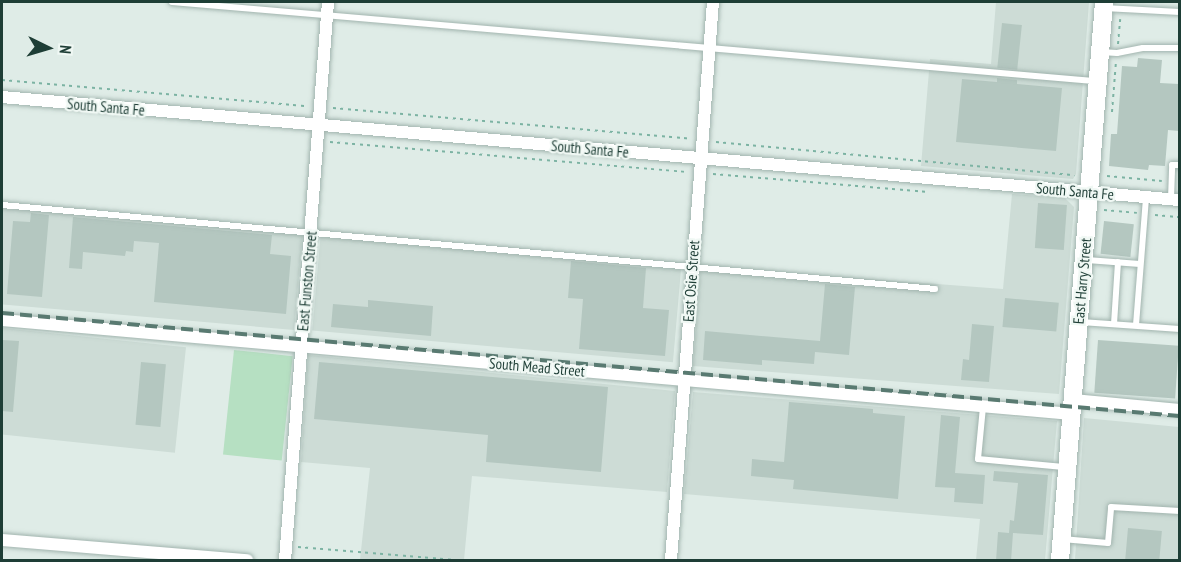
<!DOCTYPE html>
<style>
body{margin:0}
#map{position:relative;width:1181px;height:562px;overflow:hidden;background:#dfece7;font-family:"PT Sans Narrow",sans-serif}
div>[style]{position:absolute}
[style*='--x']{left:calc(var(--x)*1px);top:calc(var(--y)*1px);width:calc(var(--w)*1px);rotate:calc(var(--a)*1deg)}
.built>*{inset:0;background:#cddcd6;transform-origin:0 0}
.green>*{inset:0;background:#b6e0c2;transform-origin:0 0}
.building>*{inset:0;background:#b4c7c0;transform-origin:0 0}
.path>*{height:2px;margin-top:-1px;transform-origin:0;background:repeating-linear-gradient(90deg,#7cb3a3 0 3px,transparent 0 7.5px)}
.roads{filter:drop-shadow(0 0 2px #a1b4ae) drop-shadow(0 0 2px #a1b4ae)}
.lane>*{height:6px;margin:-3px;padding:0 3px;transform-origin:3px;border-radius:3px;background:#fff}
.street>*{height:12px;margin:-6px;padding:0 6px;transform-origin:6px;border-radius:6px;background:#fff}
.secondary>*{height:18px;margin:-9px;padding:0 9px;transform-origin:9px;border-radius:9px;background:#fff}
.rail>*{height:4px;margin-top:-2px;transform-origin:0;background:repeating-linear-gradient(90deg,#597a71 0 12px,transparent 0 18px)}
span{translate:-50% -50%;white-space:nowrap;text-align:center;line-height:1.15;-webkit-text-stroke:4.5px #f0f8f4;paint-order:stroke}
.street-label{font-size:15px;color:#1e3e36}
.frame{position:absolute;inset:0;border:3px solid #1e3e36;pointer-events:none}
.north{position:absolute;left:18px;top:18px;width:60px;height:60px;-webkit-text-stroke:4px #f0f8f4;paint-order:stroke;rotate:95deg;font-size:16px;font-weight:700;line-height:24px;text-align:center;color:#1e3e36}
.north::after{content:'';display:block;margin:auto;width:21px;height:27px;background:#1e3e36;clip-path:polygon(50% 0,100% 100%,50% 72%,0 100%)}
</style>
<div id="map">
<div class="built">
<div style="clip-path:polygon(996px 2px,1089px 2px,1076px 174px,1073px 179px,921px 166px,930px 59px,991px 64px)"></div>
<div style="clip-path:polygon(1012px 194px,1065px 198px,1074px 207px,1059px 394px,693px 366px,701px 266px,1003px 289px)"></div>
<div style="left:2px;top:203px;width:302px;height:101px;rotate:5deg"></div>
<div style="left:321px;top:231px;width:362px;height:100px;rotate:5deg"></div>
<div style="left:2px;top:328px;width:185px;height:106px;rotate:6deg"></div>
<div style="clip-path:polygon(308px 355px,675px 391px,667px 492px,472px 476px,464px 560px,360px 560px,370px 468px,301px 462px)"></div>
<div style="clip-path:polygon(693px 392px,1057px 421px,1045px 560px,976px 560px,980px 519px,684px 494px)"></div>
<div style="clip-path:polygon(1084px 418px,1179px 427px,1179px 560px,1075px 560px)"></div>
</div>
<div class="green">
<div style="left:234px;top:350px;width:59px;height:105px;rotate:6deg"></div>
</div>
<div class="building">
<div style="left:1002px;top:23px;width:20px;height:45px;rotate:6deg"></div>
<div style="clip-path:polygon(1138px 58px,1162px 60px,1160px 83px,1179px 84px,1179px 131px,1168px 130px,1165px 166px,1149px 165px,1148px 170px,1109px 166px,1111px 134px,1117px 134px,1122px 66px,1137px 67px)"></div>
<div style="clip-path:polygon(997px 78px,1017px 80px,1017px 84px,1062px 88px,1056px 151px,956px 142px,962px 79px,997px 82px)"></div>
<div style="left:1038px;top:203px;width:29px;height:45px;rotate:4deg"></div>
<div style="clip-path:polygon(31px 213px,49px 215px,42px 297px,7px 294px,13px 221px,30px 222px)"></div>
<div style="clip-path:polygon(73px 217px,272px 235px,270px 254px,291px 256px,286px 314px,154px 302px,159px 243px,134px 241px,133px 252px,126px 251px,125px 256px,83px 252px,82px 269px,69px 268px)"></div>
<div style="left:1104px;top:221px;width:30px;height:33px;rotate:6deg"></div>
<div style="clip-path:polygon(571px 261px,646px 268px,643px 308px,669px 310px,665px 356px,579px 349px,583px 299px,568px 298px)"></div>
<div style="clip-path:polygon(825px 284px,855px 287px,849px 355px,815px 352px,814px 364px,762px 360px,762px 365px,703px 360px,705px 331px,820px 341px)"></div>
<div style="left:1005px;top:298px;width:54px;height:29px;rotate:5deg"></div>
<div style="clip-path:polygon(368px 300px,433px 306px,431px 336px,331px 327px,333px 304px,368px 307px)"></div>
<div style="clip-path:polygon(972px 324px,994px 326px,989px 382px,961px 380px,963px 359px,969px 360px)"></div>
<div style="clip-path:polygon(2px 340px,19px 341px,13px 412px,2px 411px)"></div>
<div style="left:1098px;top:340px;width:81px;height:53px;rotate:4deg"></div>
<div style="left:141px;top:362px;width:25px;height:63px;rotate:5deg"></div>
<div style="clip-path:polygon(319px 362px,608px 387px,601px 472px,486px 462px,488px 435px,314px 419px)"></div>
<div style="clip-path:polygon(789px 402px,873px 409px,873px 413px,905px 416px,898px 499px,793px 489px,794px 480px,751px 476px,752px 459px,784px 462px)"></div>
<div style="clip-path:polygon(941px 415px,960px 417px,955px 473px,985px 475px,983px 504px,954px 502px,955px 488px,935px 487px)"></div>
<div style="clip-path:polygon(994px 471px,1048px 475px,1043px 535px,1013px 533px,1011px 561px,996px 561px,998px 532px,1009px 533px,1010px 520px,1014px 521px,1018px 483px,993px 481px)"></div>
<div style="left:1128px;top:528px;width:34px;height:33px;rotate:5deg"></div>
</div>
<div class="path">
<div style="--x:1118;--y:44;--w:25;--a:-85"></div>
<div style="--x:2;--y:80;--w:306;--a:4.9"></div>
<div style="--x:333;--y:108;--w:360;--a:4.9"></div>
<div style="--x:1112;--y:112;--w:51;--a:-85.5"></div>
<div style="--x:330;--y:142;--w:360;--a:4.8"></div>
<div style="--x:716;--y:142;--w:360;--a:5.3"></div>
<div style="--x:713;--y:174;--w:216;--a:4.8"></div>
<div style="--x:1107;--y:176;--w:55;--a:5.2"></div>
<div style="--x:1104;--y:210;--w:33;--a:5"></div>
<div style="--x:1155;--y:215;--w:25;--a:5"></div>
<div style="--x:298;--y:547;--w:158;--a:4.7"></div>
</div>
<div class="roads">
<div class="lane">
<div style="--x:172;--y:2;--w:925;--a:4.9"></div>
<div style="--x:1104;--y:8;--w:76;--a:3"></div>
<div style="--x:1101;--y:52;--w:16;--a:4"></div>
<div style="--x:1117;--y:53;--w:26;--a:-11"></div>
<div style="--x:1143;--y:48;--w:37;--a:0"></div>
<div style="--x:1171;--y:199;--w:34;--a:-88"></div>
<div style="--x:1172;--y:165;--w:8;--a:0"></div>
<div style="--x:2;--y:205;--w:937;--a:5.14"></div>
<div style="--x:1087;--y:260;--w:53;--a:4.3"></div>
<div style="--x:1081;--y:322;--w:99;--a:4"></div>
<div style="--x:1114;--y:324;--w:62;--a:-86.3"></div>
<div style="--x:1136;--y:325;--w:127;--a:-85.5"></div>
<div style="--x:983;--y:407;--w:52;--a:95.5"></div>
<div style="--x:978;--y:459;--w:86;--a:5.3"></div>
<div style="--x:1062;--y:539;--w:46;--a:5"></div>
<div style="--x:1108;--y:543;--w:36;--a:-85"></div>
<div style="--x:1111;--y:507;--w:69;--a:3.3"></div>
</div>
<div class="street">
<div style="--x:2;--y:97;--w:1182;--a:5"></div>
<div style="--x:2;--y:320;--w:1074;--a:5.02"></div>
<div style="--x:1073;--y:400;--w:107;--a:5.3"></div>
<div style="--x:2;--y:540;--w:246;--a:4.7"></div>
<div style="--x:285;--y:560;--w:560;--a:-85.59"></div>
<div style="--x:671;--y:560;--w:560;--a:-85.7"></div>
</div>
<div class="secondary">
<div style="--x:1060;--y:560;--w:560;--a:-85.49"></div>
</div>
</div>
<div class="rail">
<div style="--x:2;--y:313;--w:1182;--a:5"></div>
</div>
<div class="street-label">
<span style="left:106px;top:107px;rotate:5deg">South Santa Fe</span>
<span style="left:590px;top:149px;rotate:5deg">South Santa Fe</span>
<span style="left:1075px;top:191px;rotate:5deg">South Santa Fe</span>
<span style="left:307px;top:281px;rotate:-85deg">East Funston Street</span>
<span style="left:691px;top:281px;rotate:-86deg">East Osie Street</span>
<span style="left:1082px;top:281px;rotate:-85deg">East Harry Street</span>
<span style="left:537px;top:367px;rotate:5deg">South Mead Street</span>
</div>
<div class="frame"></div>
<div class="north">N</div>
</div>
